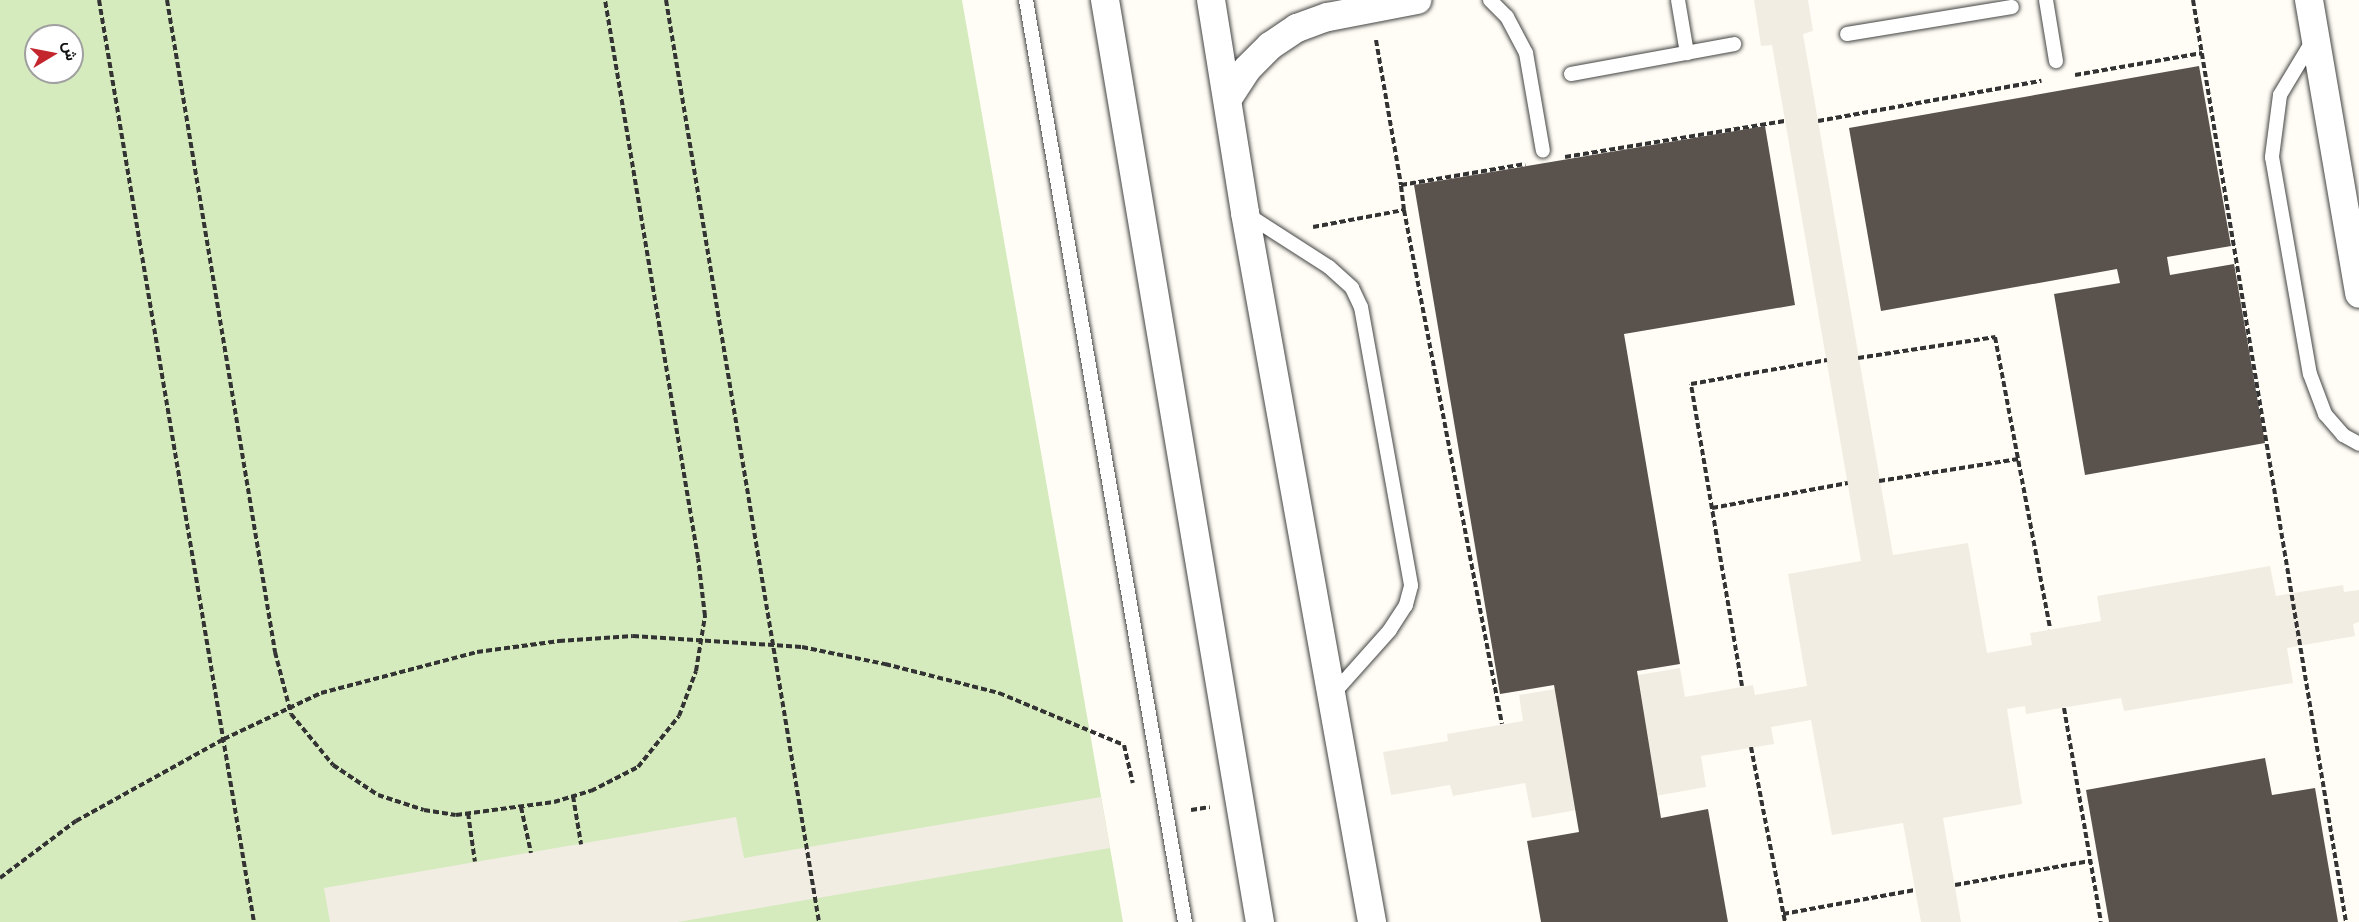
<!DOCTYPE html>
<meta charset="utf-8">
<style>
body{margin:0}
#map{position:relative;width:2359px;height:922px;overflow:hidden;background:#fffdf5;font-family:"Zilla Slab",Vazirmatn,serif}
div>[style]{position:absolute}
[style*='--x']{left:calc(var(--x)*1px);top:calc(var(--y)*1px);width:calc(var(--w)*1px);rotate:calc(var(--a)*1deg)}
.green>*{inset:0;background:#d5ebbd}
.plaza>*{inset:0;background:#f1ede2}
.building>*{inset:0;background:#5a524d}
.path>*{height:4px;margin-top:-2px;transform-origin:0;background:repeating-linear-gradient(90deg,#333 0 6px,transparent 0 9px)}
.roads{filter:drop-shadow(0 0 2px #444) drop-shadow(0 0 2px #444)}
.service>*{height:14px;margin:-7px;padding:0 7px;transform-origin:7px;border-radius:7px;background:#fff}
.minor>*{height:28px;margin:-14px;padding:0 14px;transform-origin:14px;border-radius:14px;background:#fff}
span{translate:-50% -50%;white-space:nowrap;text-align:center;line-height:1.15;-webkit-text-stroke:6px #fff;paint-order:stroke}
.north{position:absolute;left:24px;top:24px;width:60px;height:60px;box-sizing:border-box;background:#fff;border:2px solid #a0a0a0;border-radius:50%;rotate:80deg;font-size:16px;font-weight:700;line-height:24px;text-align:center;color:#111}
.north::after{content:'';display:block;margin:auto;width:21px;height:27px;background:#c4262e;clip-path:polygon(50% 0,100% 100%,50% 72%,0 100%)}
</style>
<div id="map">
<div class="green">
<div style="clip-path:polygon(evenodd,0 0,962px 0,1123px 922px,0 922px,0 0,36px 36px,72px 36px,72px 72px,36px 72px,36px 36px)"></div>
</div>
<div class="plaza">
<div style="clip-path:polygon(1754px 0,1808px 0,1813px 31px,1803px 34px,1893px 555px,1968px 543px,1987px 653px,2032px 645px,2030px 633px,2101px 621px,2097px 596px,2270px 566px,2276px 596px,2343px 585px,2344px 592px,2359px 590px,2359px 622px,2353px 624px,2355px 636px,2287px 648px,2293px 683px,2124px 711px,2121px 698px,2026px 714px,2025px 706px,2007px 709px,2022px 804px,1943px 818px,1961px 922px,1921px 922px,1903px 823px,1832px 835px,1811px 720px,1771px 727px,1774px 744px,1701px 756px,1706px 787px,1532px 818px,1525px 783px,1453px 796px,1450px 785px,1391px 795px,1383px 752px,1448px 741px,1447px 734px,1523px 721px,1519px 695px,1680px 668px,1685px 697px,1753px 685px,1755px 695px,1807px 686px,1788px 574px,1861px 561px,1772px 45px,1761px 46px)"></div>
<div style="clip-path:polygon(1101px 797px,1110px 848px,678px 922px,330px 922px,324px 888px,736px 817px,744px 858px)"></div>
</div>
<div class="building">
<div style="clip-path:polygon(2199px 66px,2231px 246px,2167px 257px,2170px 275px,2234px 264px,2265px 443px,2085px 475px,2054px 294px,2120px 283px,2117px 269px,1881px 311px,1849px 128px)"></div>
<div style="clip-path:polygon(1765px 126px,1795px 305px,1624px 334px,1680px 664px,1637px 671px,1661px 818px,1708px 809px,1728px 922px,1541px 922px,1527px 841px,1579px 832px,1554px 685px,1500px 694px,1414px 185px)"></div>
<div style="clip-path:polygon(2265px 758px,2272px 795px,2315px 788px,2338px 922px,2109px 922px,2086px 790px)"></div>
</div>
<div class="path">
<div style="--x:99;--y:0;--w:935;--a:80.46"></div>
<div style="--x:167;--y:0;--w:661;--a:80.59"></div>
<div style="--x:275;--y:652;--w:64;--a:75.5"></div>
<div style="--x:291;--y:714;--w:66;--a:50.5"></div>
<div style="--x:333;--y:765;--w:54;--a:33.7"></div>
<div style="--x:378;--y:795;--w:48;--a:18.1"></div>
<div style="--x:424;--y:810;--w:32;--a:9"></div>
<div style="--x:456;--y:815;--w:99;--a:-7.6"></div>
<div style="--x:554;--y:802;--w:39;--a:-17"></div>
<div style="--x:591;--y:791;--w:53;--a:-27.1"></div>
<div style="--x:638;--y:767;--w:65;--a:-51.2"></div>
<div style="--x:679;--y:716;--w:48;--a:-69.3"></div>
<div style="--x:696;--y:671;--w:56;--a:-80.7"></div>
<div style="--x:705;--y:616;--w:58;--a:-96.9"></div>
<div style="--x:698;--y:558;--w:566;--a:-99.46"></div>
<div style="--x:666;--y:0;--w:935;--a:80.58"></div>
<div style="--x:2193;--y:0;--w:935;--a:80.58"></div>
<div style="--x:1376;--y:40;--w:147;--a:80.2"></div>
<div style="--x:2075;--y:75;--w:129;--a:-9.8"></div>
<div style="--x:1818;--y:121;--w:227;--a:-10.2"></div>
<div style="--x:1565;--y:157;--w:224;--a:-9.3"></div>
<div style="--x:1404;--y:210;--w:523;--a:79.21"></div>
<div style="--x:1313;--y:227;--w:93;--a:-10.6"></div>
<div style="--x:1404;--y:210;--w:25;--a:-97"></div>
<div style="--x:1401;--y:185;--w:126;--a:-9.6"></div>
<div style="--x:1858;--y:358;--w:139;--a:-8.7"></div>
<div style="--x:1995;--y:337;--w:297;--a:79.3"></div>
<div style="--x:1879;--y:481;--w:141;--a:-9"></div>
<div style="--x:1712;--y:508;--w:138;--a:-10.4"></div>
<div style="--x:1742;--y:686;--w:306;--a:-99.6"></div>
<div style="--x:1691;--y:384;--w:138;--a:-10"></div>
<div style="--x:2064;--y:708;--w:217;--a:80.2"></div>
<div style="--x:1751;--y:747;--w:178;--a:79"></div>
<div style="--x:573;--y:796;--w:49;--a:80.5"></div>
<div style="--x:521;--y:807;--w:47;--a:77.7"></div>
<div style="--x:1191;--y:810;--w:19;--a:-9"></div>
<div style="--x:468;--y:813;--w:49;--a:81.9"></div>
<div style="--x:0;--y:878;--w:95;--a:-36.9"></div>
<div style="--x:76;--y:821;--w:169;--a:-29"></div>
<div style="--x:224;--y:739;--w:107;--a:-25.4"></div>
<div style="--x:321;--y:693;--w:161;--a:-14.7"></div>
<div style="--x:477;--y:652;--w:83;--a:-7.6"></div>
<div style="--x:559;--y:641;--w:74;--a:-3.9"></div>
<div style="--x:633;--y:636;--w:169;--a:3.7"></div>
<div style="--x:802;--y:647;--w:85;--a:11.6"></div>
<div style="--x:885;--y:664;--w:118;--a:14.3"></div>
<div style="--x:999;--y:693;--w:135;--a:22.6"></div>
<div style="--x:1124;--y:745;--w:39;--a:77"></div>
<div style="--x:1955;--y:885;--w:137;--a:-10.1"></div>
<div style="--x:1783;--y:914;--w:134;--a:-10.3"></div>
</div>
<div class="roads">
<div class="service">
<div style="--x:1026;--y:0;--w:936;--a:80.22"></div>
<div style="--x:1490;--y:0;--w:24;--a:45"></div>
<div style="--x:1507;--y:17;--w:41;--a:62.2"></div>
<div style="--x:1526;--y:53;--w:99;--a:80.2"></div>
<div style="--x:1678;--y:0;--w:54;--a:80.4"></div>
<div style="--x:2046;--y:0;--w:62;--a:80.7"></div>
<div style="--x:1847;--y:34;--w:167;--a:-9.3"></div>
<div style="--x:2313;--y:40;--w:64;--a:121"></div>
<div style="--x:2280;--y:95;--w:63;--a:97.4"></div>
<div style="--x:2272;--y:157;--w:220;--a:80.1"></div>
<div style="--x:2310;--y:374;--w:43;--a:69.4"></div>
<div style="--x:2325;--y:414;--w:28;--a:49"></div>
<div style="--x:2343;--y:435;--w:18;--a:29"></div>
<div style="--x:1571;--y:74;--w:166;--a:-10.4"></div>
<div style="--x:1248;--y:215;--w:96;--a:32.7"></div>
<div style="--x:1329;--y:267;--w:31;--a:42"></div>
<div style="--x:1352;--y:288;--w:21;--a:65"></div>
<div style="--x:1361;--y:307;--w:283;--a:79.8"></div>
<div style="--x:1411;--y:586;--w:20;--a:105"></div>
<div style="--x:1406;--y:605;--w:30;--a:123"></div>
<div style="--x:1390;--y:630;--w:86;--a:131.7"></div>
</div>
<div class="minor">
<div style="--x:1105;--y:0;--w:935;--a:80.46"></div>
<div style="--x:1211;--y:0;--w:216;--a:80.9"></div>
<div style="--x:1245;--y:213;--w:720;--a:79.84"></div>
<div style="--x:2309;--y:0;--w:298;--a:80.3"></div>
<div style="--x:1229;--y:97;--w:33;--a:-57"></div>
<div style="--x:1247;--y:69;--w:33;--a:-45"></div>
<div style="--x:1270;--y:46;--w:32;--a:-34"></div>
<div style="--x:1297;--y:28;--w:33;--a:-20"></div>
<div style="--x:1328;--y:17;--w:91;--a:-10.8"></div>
</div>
</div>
<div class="north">ش</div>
</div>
